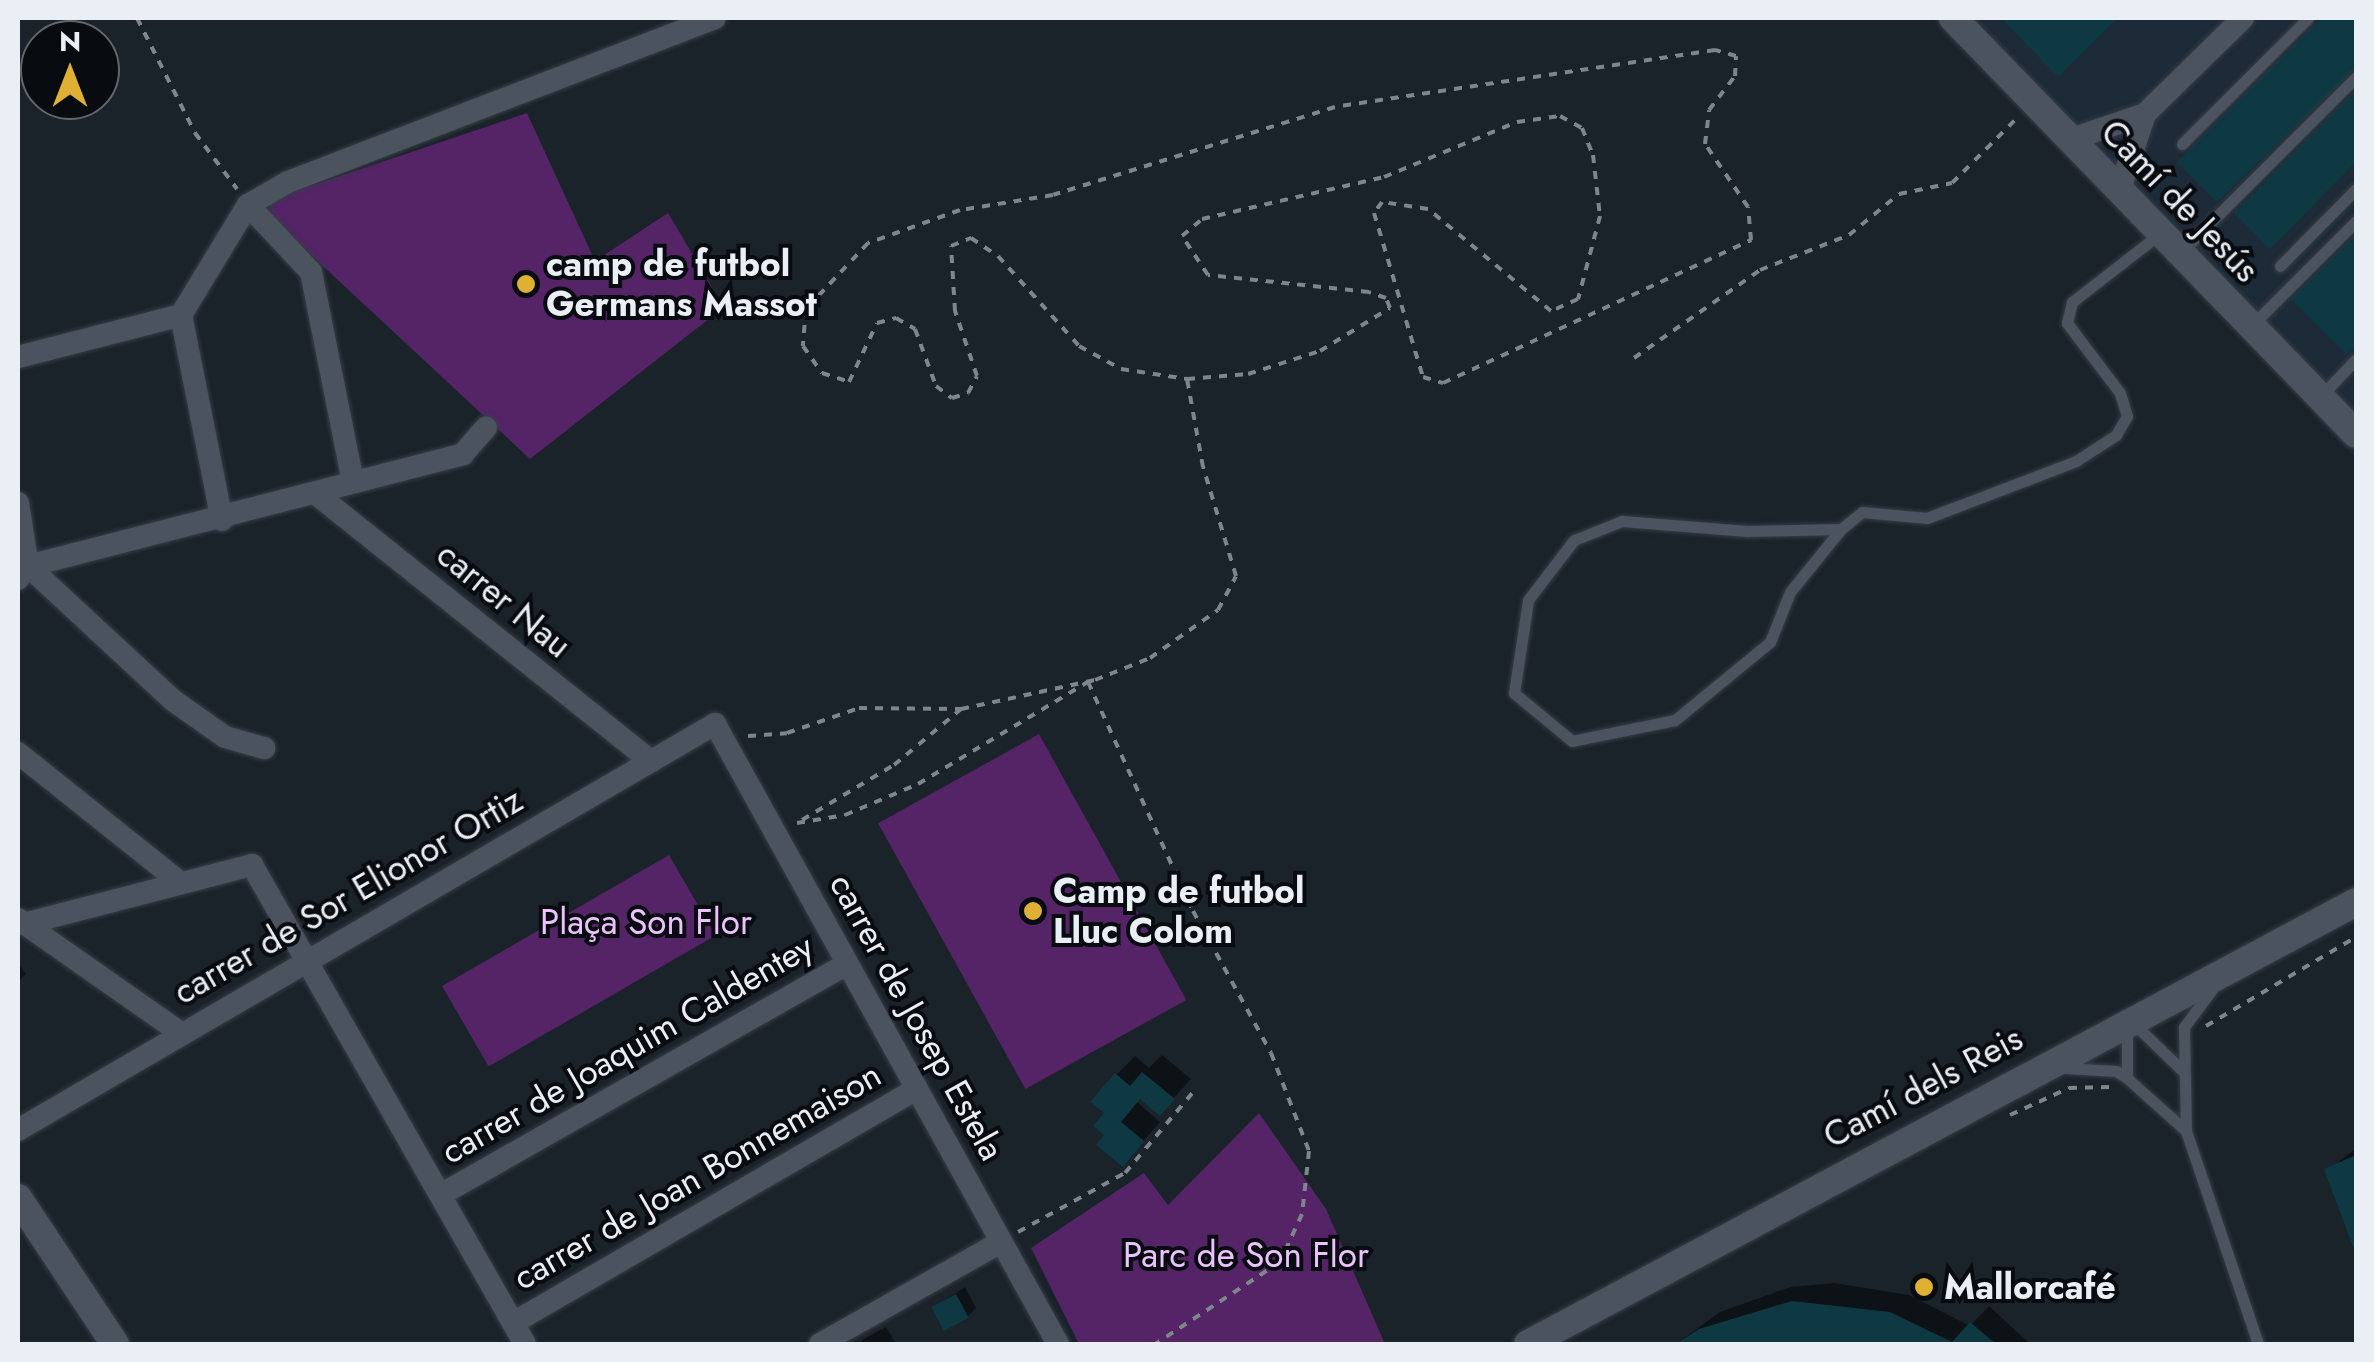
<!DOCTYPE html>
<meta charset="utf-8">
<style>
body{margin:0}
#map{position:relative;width:2374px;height:1362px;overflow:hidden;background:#1a222a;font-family:Jost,sans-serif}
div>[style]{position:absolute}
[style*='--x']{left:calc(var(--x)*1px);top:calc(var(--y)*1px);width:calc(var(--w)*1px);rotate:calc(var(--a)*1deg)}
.built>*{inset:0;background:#1d2a37}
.green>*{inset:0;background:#542467;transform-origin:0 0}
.shadow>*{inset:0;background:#0007}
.building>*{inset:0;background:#0e3943;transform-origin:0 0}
.path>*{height:4px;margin-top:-2px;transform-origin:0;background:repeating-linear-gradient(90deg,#7e858c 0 8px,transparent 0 16px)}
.roads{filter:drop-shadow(0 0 2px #373d45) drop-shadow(0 0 2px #373d45)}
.service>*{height:11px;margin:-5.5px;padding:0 5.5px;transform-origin:5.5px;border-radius:5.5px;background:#4b545e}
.minor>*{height:22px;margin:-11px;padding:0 11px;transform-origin:11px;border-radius:11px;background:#4b545e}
.tertiary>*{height:28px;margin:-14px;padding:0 14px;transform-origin:14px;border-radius:14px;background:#4b545e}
.dots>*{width:28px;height:28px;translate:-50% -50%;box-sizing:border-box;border:5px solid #080b0f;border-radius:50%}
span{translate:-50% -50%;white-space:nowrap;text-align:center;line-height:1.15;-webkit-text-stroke:8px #080b0f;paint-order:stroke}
.street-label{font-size:35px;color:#e9eff5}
.poi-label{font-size:35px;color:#e9eff5;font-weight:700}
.left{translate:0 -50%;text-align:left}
.park-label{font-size:35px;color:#ecc2fe}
.frame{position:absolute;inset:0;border:20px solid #e9eff5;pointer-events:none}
.north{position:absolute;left:20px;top:20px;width:100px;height:100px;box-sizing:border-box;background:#080b0f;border:2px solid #62666b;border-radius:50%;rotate:0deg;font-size:28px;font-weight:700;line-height:40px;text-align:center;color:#e9eff5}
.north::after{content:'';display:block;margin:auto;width:35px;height:45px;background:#e0b034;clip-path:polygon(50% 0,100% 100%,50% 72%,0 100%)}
</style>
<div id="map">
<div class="built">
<div style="clip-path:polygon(1953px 18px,2356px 18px,2356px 459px,2119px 192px)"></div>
</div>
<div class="green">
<div style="clip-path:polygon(527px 113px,595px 261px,668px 213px,724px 307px,530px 459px,267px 214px,272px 199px)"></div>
<div style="left:1039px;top:734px;width:304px;height:184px;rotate:61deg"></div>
<div style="left:669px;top:855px;width:93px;height:262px;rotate:60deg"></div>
<div style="clip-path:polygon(1259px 1113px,1326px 1209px,1385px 1344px,1079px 1344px,1031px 1248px,1144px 1173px,1168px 1205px)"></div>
</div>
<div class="shadow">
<div style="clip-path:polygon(2004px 18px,2114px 18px,2058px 73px)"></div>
<div style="clip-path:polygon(2356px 237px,2356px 342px,2347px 352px,2295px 299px)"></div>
<div style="clip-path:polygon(18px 963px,26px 974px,18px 982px)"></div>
<div style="clip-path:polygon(1162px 1055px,1191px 1079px,1160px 1113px,1141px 1097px,1137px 1102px,1160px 1122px,1123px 1164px,1108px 1135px,1117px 1074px,1135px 1056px,1149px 1068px)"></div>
<div style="clip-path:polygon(2356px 1149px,2356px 1254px,2327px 1170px)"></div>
<div style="clip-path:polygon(1834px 1283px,1909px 1295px,1970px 1326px,1989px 1306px,2030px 1344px,1676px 1344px,1720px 1312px,1791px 1287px)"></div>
<div style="clip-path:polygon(965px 1287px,976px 1308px,968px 1316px,934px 1307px)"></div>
<div style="clip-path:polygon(886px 1327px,896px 1344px,858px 1344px,864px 1339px)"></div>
</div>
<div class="building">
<div style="clip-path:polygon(2001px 18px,2118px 18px,2058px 77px)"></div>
<div style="clip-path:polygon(2322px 18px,2356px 18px,2356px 68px,2217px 202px,2177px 162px)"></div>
<div style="clip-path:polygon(2356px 90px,2356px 162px,2270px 249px,2234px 213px)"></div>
<div style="clip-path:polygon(2356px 234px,2356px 346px,2347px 355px,2291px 299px)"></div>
<div style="clip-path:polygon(1142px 1072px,1175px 1099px,1160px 1116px,1140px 1099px,1121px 1122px,1144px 1141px,1123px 1167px,1096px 1145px,1104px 1135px,1093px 1126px,1104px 1113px,1090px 1102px,1115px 1073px,1130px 1086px)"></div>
<div style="clip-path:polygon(2356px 1155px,2356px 1252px,2355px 1252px,2324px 1169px)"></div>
<div style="left:956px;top:1294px;width:27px;height:28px;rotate:62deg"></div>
<div style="clip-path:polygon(1792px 1301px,1890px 1312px,1952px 1342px,1970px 1322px,1996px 1344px,1676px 1344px,1699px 1329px)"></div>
</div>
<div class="path">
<div style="--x:137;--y:18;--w:129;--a:63.2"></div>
<div style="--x:195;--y:133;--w:70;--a:53.1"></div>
<div style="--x:1634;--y:358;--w:154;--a:-34.9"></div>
<div style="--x:1760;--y:270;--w:96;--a:-21.5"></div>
<div style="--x:1849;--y:235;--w:65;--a:-39.4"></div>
<div style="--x:1899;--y:194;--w:54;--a:-11.7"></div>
<div style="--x:1952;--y:183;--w:95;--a:-45"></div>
<div style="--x:748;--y:736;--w:39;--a:-4"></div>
<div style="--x:787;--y:733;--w:76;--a:-19.1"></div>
<div style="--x:859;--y:708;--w:102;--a:0.6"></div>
<div style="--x:961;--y:709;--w:137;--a:-12.2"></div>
<div style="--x:1095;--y:680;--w:59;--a:-21.8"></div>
<div style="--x:1150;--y:658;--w:83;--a:-35.2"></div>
<div style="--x:1218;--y:610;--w:38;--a:-62"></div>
<div style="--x:1236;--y:576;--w:114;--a:-106.8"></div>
<div style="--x:1203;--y:467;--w:89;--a:-100.3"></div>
<div style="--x:1187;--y:379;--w:61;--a:-4.7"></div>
<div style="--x:1248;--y:374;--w:76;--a:-17.7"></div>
<div style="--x:1320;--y:351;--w:82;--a:-31.6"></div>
<div style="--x:1390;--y:308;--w:11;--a:-112"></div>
<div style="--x:1386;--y:298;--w:18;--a:-161"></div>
<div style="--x:1369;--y:292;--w:162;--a:-174"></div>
<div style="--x:1208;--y:275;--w:47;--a:-123.7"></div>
<div style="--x:1182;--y:236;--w:26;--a:-40"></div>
<div style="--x:1202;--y:219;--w:187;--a:-13"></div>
<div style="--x:1384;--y:177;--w:144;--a:-22.5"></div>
<div style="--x:1517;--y:122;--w:43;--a:-7.9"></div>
<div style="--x:1560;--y:116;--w:25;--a:29"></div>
<div style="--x:1582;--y:128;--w:29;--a:68"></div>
<div style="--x:1593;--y:155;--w:61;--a:83.5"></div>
<div style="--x:1600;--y:216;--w:86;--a:104.8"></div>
<div style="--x:1578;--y:299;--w:30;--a:156"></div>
<div style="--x:1551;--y:311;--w:160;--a:-140.3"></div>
<div style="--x:1428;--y:209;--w:47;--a:-171.3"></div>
<div style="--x:1382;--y:202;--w:14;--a:126"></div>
<div style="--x:1374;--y:213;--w:171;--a:73.4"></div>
<div style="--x:1423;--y:377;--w:21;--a:17"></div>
<div style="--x:1443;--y:383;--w:340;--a:-24.9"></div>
<div style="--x:1751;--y:240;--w:33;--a:-95"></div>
<div style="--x:1748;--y:207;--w:76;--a:-124.3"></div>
<div style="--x:1705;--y:144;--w:34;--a:-83"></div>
<div style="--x:1709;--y:110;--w:43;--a:-52.6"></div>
<div style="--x:1735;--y:76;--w:20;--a:-87"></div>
<div style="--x:1736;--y:56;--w:22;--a:-164"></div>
<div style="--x:1715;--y:50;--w:384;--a:171.5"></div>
<div style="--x:1335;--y:107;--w:295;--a:162.7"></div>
<div style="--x:1053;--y:195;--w:94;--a:170.8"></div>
<div style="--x:960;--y:210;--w:98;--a:160.3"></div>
<div style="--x:868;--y:243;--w:91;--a:133.2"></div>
<div style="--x:806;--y:309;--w:37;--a:95"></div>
<div style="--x:803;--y:346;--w:33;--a:55"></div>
<div style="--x:822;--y:373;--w:28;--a:18"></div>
<div style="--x:849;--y:382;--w:65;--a:-64.6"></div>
<div style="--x:877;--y:323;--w:20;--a:-15"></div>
<div style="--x:896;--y:318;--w:22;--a:30"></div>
<div style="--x:915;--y:329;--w:61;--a:69.8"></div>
<div style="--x:936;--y:386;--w:20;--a:37"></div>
<div style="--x:952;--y:398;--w:17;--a:-17"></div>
<div style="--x:968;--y:393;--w:19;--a:-62"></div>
<div style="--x:977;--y:376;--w:69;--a:-108.7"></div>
<div style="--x:955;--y:311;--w:65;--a:-93.5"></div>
<div style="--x:951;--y:246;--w:22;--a:-22"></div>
<div style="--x:971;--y:238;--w:32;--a:34"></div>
<div style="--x:998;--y:256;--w:121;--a:48"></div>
<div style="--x:1079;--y:346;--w:48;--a:28.7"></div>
<div style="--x:1121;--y:369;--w:67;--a:8.6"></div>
<div style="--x:802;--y:820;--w:107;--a:-30.9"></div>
<div style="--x:894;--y:765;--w:87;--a:-39.9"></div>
<div style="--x:797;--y:823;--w:49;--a:-9.5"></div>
<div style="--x:845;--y:815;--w:79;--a:-23"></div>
<div style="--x:918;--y:784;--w:198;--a:-31"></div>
<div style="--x:1088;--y:682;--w:252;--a:65.4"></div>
<div style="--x:1193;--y:911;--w:162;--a:61.2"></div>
<div style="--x:1271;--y:1053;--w:105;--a:68.8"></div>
<div style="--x:1309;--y:1151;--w:63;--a:96.3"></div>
<div style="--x:1302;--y:1214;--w:53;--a:114.6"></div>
<div style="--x:1280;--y:1262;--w:149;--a:146.7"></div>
<div style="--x:2206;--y:1026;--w:174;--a:-30.7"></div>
<div style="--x:2010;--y:1115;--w:65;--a:-24.6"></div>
<div style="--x:2069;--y:1088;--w:40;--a:-1.4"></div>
<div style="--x:1018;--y:1232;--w:122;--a:-28.9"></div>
<div style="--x:1125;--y:1173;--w:107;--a:-49.9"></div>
</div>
<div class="roads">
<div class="service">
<div style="--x:2182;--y:144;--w:178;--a:-45"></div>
<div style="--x:2181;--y:252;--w:247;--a:-45"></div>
<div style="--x:2280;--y:266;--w:108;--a:-45.4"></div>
<div style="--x:2253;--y:324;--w:146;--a:-45"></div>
<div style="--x:2320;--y:397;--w:52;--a:-46.5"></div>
<div style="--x:1841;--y:529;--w:81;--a:129"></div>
<div style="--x:1790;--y:592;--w:54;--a:111.8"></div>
<div style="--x:1770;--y:642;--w:123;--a:140.6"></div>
<div style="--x:1675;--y:720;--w:105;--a:168.5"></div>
<div style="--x:1572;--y:741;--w:75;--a:-140.4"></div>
<div style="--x:1514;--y:693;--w:94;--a:-81.4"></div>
<div style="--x:1528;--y:600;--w:76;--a:-52.5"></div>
<div style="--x:1574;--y:540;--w:52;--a:-21.6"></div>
<div style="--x:1622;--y:521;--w:125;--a:4.6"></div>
<div style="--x:1747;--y:531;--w:94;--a:-1.2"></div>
<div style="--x:1841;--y:529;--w:27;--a:-39"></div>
<div style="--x:1862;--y:512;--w:65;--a:5.3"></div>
<div style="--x:1927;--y:518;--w:160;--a:-20.9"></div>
<div style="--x:2076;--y:461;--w:48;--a:-33"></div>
<div style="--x:2116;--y:435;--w:22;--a:-60"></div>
<div style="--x:2127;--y:416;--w:24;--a:-107"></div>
<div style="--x:2120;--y:393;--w:88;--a:-127.1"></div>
<div style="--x:2067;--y:323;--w:22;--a:-77"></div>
<div style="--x:2072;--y:302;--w:109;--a:-37.9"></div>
<div style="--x:2213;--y:988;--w:49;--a:126.6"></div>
<div style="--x:2184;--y:1027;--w:104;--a:88.9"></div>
<div style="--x:2186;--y:1131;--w:225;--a:71.3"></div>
<div style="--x:2131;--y:1021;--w:72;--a:43.9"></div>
<div style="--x:2127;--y:1026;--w:52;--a:90"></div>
<div style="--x:2127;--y:1078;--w:79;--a:41.9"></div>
<div style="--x:2065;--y:1068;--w:51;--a:3.4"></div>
<div style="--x:2116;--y:1071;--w:13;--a:32"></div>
</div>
<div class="minor">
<div style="--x:2069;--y:140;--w:80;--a:-18.9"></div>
<div style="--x:2145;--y:114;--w:137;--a:-44.4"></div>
<div style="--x:2119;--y:192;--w:82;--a:-71.6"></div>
<div style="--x:248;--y:205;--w:92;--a:46.8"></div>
<div style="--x:311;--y:272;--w:214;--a:78.7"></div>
<div style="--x:181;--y:315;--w:209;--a:78.7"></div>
<div style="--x:18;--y:357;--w:168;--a:-14.4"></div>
<div style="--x:181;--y:315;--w:129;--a:-58.7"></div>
<div style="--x:248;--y:205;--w:46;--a:-29.9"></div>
<div style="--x:288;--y:182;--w:457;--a:-21"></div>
<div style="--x:315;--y:493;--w:430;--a:38.6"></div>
<div style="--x:18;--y:503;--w:64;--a:81"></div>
<div style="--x:28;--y:566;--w:199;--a:42.8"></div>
<div style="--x:174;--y:701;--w:62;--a:35.2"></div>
<div style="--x:225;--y:737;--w:41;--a:15.8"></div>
<div style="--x:18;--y:579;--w:16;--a:-52"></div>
<div style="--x:28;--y:566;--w:449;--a:-14.4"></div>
<div style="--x:463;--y:454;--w:35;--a:-49"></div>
<div style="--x:18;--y:753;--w:208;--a:38.6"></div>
<div style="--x:18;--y:919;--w:200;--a:35"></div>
<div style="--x:24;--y:924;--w:236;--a:-14.5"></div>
<div style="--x:252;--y:865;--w:551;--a:60.32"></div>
<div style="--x:18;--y:1130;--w:807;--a:-30.22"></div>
<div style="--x:715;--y:724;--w:709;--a:61.05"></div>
<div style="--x:442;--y:1194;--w:466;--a:-29.6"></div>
<div style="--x:513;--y:1323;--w:467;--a:-30.1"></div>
<div style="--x:820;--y:1344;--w:208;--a:-29.4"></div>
</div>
<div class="tertiary">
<div style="--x:1953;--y:18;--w:579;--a:45.91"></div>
<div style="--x:18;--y:1198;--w:175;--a:56.4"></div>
<div style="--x:1528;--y:1344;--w:939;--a:-28.09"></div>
</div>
</div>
<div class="dots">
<div style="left:526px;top:284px;background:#e0b034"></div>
<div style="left:1033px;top:911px;background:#e0b034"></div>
<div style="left:1924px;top:1287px;background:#e0b034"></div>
</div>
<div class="street-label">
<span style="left:2180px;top:201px;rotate:46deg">Camí de Jesús</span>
<span style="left:504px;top:600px;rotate:39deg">carrer Nau</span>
<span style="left:348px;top:896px;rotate:-30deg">carrer de Sor Elionor Ortiz</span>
<span style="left:917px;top:1017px;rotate:61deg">carrer de Josep Estela</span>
<span style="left:627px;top:1049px;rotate:-30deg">carrer de Joaquim Caldentey</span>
<span style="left:1923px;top:1087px;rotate:-28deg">Camí dels Reis</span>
<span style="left:697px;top:1176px;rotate:-30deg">carrer de Joan Bonnemaison</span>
</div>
<div class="poi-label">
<span class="left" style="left:546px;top:284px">camp de futbol<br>Germans Massot</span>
<span class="left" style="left:1053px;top:911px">Camp de futbol<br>Lluc Colom</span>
<span class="left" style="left:1944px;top:1287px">Mallorcafé</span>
</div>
<div class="park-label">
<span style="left:646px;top:922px">Plaça Son Flor</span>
<span style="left:1246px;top:1255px">Parc de Son Flor</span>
</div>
<div class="frame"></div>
<div class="north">N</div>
</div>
